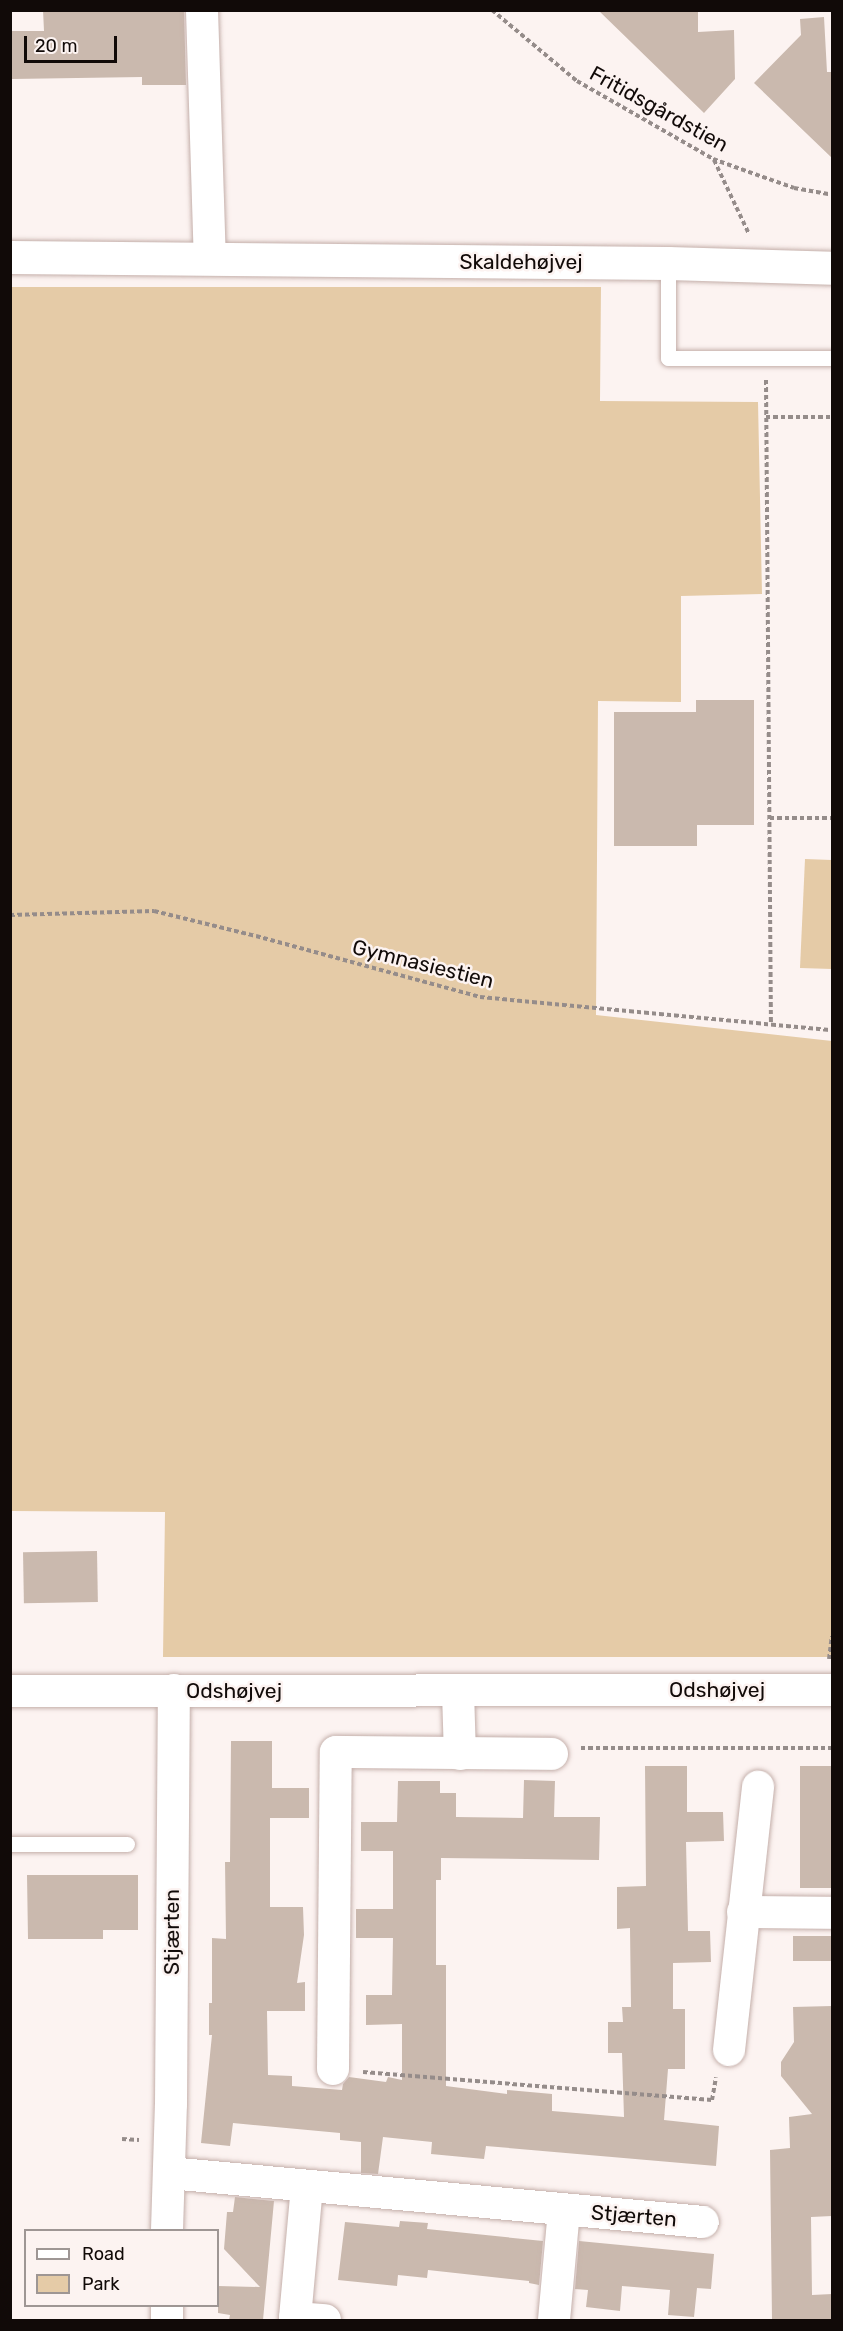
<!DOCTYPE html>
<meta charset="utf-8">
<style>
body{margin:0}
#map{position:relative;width:843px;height:2331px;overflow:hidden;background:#fcf3f1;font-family:Rubik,sans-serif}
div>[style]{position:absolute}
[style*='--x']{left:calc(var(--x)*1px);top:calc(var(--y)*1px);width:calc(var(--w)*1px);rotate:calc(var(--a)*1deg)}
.green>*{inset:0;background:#e5cba7}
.building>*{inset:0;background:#cab9ae;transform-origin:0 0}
.path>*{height:4px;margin-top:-2px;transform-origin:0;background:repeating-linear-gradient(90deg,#958c8a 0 4.5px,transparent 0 7.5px)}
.roads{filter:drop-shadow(0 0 2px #c4afaa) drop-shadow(0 0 2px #c4afaa)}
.lane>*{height:15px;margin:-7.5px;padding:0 7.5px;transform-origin:7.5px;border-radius:7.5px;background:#fff}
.street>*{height:32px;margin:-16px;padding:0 16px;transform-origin:16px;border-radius:16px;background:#fff}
.secondary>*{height:33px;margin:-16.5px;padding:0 16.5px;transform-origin:16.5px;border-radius:16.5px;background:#fff}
span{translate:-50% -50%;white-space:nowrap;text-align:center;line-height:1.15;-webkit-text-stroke:5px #fcf3f1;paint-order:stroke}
.street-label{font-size:21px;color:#110a08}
.frame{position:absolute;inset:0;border:12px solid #110a08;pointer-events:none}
.legend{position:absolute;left:24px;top:2229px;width:195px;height:78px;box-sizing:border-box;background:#fcf3f1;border:2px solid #9e9694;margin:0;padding:8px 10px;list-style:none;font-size:18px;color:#110a08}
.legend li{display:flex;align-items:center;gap:12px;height:30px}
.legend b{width:30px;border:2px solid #9e9694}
.scale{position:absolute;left:24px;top:36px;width:93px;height:27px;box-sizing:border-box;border:3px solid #110a08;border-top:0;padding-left:8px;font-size:18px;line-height:21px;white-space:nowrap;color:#110a08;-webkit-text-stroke:4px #fcf3f1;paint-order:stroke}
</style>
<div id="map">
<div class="green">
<div style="clip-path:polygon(11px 287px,601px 287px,600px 401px,758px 402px,762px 594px,681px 596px,681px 702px,598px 701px,596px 1015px,832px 1041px,832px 1657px,163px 1657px,165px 1512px,11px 1511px)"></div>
<div style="clip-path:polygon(805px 859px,832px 860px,832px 969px,800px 968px)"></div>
</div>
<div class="building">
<div style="clip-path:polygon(43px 10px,184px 10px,186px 85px,142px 85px,142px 77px,12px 79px,11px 31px,44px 31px)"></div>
<div style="clip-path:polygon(598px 10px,698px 10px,698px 32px,734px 30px,735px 79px,704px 113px)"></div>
<div style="clip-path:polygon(824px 17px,827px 72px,832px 72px,832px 158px,754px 83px,801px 35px,800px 19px)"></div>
<div style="clip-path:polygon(696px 700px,754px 700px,754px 825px,697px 825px,697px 846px,614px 846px,614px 712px,696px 712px)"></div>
<div style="left:97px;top:1551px;width:51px;height:74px;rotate:89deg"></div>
<div style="clip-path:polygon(231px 1741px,272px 1741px,272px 1788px,309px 1788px,309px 1818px,270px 1818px,270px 1907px,303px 1907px,304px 1935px,297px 1983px,305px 1982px,305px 2011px,267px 2011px,268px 2075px,292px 2076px,292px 2086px,342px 2090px,343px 2084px,349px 2077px,386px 2082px,388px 2077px,402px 2080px,402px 2024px,366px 2025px,366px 1995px,392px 1995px,393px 1938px,356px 1938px,356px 1909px,393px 1909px,393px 1851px,361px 1851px,361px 1822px,397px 1822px,398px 1781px,440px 1781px,440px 1793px,456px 1793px,456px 1817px,523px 1818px,524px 1780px,555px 1781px,554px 1817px,600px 1817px,599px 1860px,441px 1858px,441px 1880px,436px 1880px,436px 1965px,446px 1965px,446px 2086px,507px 2094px,507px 2090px,552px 2094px,552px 2111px,624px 2117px,622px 2053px,608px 2053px,608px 2022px,623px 2022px,622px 2007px,631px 2007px,630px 1928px,617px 1929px,617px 1887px,646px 1886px,645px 1766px,687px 1766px,687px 1812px,723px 1812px,724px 1841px,686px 1842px,688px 1931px,710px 1931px,711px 1962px,673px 1963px,673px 2009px,685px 2009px,685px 2069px,668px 2069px,664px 2120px,719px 2126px,716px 2166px,486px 2146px,484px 2159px,431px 2154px,432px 2142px,383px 2137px,378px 2174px,361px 2173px,361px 2142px,340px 2140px,340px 2133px,233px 2123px,230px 2146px,201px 2143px,212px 2035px,209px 2035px,209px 2003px,212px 2003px,212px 1938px,226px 1939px,225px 1862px,230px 1862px)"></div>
<div style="left:800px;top:1766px;width:32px;height:122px"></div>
<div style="clip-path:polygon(27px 1875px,138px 1875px,138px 1930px,103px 1930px,103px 1939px,28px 1939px)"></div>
<div style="left:832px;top:1936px;width:25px;height:39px;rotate:90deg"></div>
<div style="clip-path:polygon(832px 2006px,832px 2216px,811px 2217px,812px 2295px,832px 2294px,832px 2320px,772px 2320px,770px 2150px,790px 2148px,789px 2117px,812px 2114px,781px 2076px,781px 2062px,794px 2042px,793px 2007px)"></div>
<div style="clip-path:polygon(235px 2197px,274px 2201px,263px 2320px,229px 2320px,230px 2315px,218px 2313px,218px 2286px,260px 2287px,224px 2249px,227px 2212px,233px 2212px)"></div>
<div style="clip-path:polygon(400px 2221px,428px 2223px,427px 2229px,543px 2241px,539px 2285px,529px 2283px,529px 2281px,428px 2270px,427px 2278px,398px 2275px,397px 2286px,338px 2280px,345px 2222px,399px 2227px)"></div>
<div style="clip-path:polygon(579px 2241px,714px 2254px,711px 2289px,697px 2288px,694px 2317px,668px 2315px,670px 2290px,622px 2286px,620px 2311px,586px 2307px,588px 2290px,575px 2289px)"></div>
</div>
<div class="path">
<div style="--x:492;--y:10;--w:111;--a:39.9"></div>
<div style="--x:577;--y:81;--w:157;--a:29.8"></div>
<div style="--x:713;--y:159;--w:86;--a:19.7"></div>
<div style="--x:794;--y:188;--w:39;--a:10"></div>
<div style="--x:714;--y:160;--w:82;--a:64.7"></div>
<div style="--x:766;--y:380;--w:645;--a:89.56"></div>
<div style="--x:766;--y:417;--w:66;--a:0"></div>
<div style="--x:770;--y:818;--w:62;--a:0"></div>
<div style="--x:10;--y:915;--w:144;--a:-1.6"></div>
<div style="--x:154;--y:911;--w:105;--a:13.8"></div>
<div style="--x:256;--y:936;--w:232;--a:15.2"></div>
<div style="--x:480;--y:997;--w:354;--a:5.4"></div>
<div style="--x:829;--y:1659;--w:23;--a:-83"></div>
<div style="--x:581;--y:1748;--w:251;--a:0"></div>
<div style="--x:363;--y:2072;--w:350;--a:4.6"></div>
<div style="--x:712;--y:2100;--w:23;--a:-80"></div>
<div style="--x:122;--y:2139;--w:17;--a:3"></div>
</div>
<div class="roads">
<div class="lane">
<div style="--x:668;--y:263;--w:95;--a:90"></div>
<div style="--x:668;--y:358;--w:164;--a:0"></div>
<div style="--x:10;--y:1844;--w:117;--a:0"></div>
</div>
<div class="street">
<div style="--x:202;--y:10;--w:249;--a:88.2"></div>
<div style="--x:10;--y:1691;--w:822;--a:-0.07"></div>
<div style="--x:458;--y:1692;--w:62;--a:88.2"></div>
<div style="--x:743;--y:1912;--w:89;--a:0.6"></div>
<div style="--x:729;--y:2050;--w:265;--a:-83.7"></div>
<div style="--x:333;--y:2069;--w:317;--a:-89.5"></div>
<div style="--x:336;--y:1752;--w:216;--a:0.5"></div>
<div style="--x:169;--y:2173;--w:536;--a:5.24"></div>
<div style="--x:307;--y:2186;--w:133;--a:95.2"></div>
<div style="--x:295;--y:2318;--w:30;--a:4"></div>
<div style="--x:167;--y:2230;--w:126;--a:-88.2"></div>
<div style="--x:171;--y:2104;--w:414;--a:-89.6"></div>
<div style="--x:167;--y:2306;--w:14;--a:90"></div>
<div style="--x:554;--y:2320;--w:110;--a:-84.8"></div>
</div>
<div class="secondary">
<div style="--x:10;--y:257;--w:658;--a:0.52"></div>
<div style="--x:668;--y:263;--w:164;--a:1.7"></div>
</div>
</div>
<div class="street-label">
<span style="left:659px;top:109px;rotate:29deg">Fritidsgårdstien</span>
<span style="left:521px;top:262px">Skaldehøjvej</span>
<span style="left:423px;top:964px;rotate:14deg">Gymnasiestien</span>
<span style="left:717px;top:1690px">Odshøjvej</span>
<span style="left:234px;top:1691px">Odshøjvej</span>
<span style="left:172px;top:1932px;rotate:-90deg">Stjærten</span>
<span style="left:634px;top:2216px;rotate:5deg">Stjærten</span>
</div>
<div class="frame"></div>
<ul class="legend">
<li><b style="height:8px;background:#fff"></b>Road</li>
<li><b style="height:16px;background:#e5cba7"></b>Park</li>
</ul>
<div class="scale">20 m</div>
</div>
